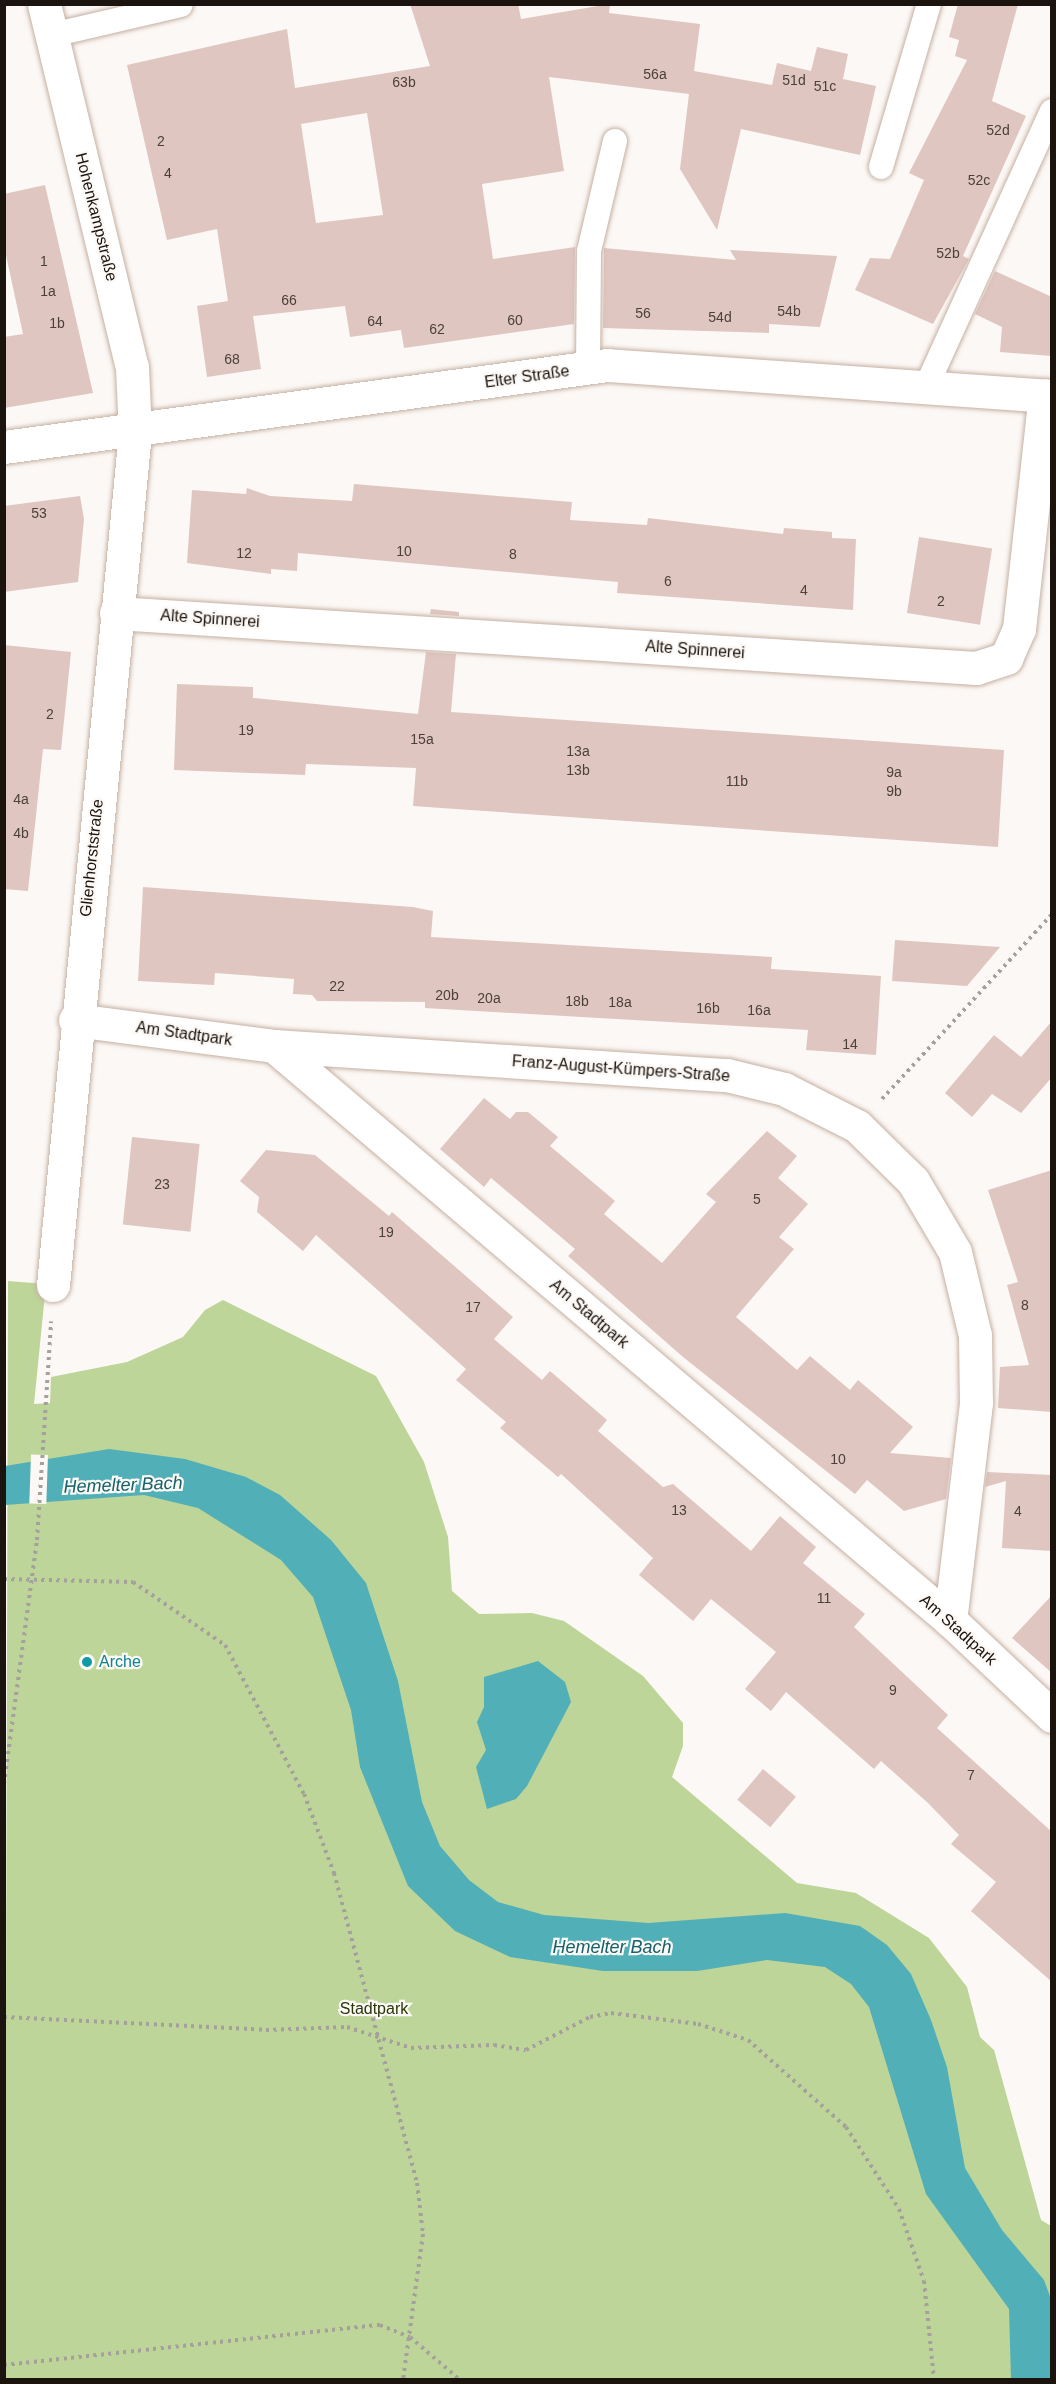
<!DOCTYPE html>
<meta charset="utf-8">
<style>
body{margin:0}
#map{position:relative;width:1056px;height:2384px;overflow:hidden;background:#fcf8f5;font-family:Helvetica,sans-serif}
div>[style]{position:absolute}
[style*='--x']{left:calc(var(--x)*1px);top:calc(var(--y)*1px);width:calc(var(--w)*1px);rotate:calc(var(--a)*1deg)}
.green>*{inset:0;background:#bdd598}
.water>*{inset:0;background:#51afb8}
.pier>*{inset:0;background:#fcf8f5;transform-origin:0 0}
.building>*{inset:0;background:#e0c6c0;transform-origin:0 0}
.path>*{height:4px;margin-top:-2px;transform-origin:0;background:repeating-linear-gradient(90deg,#a5a09c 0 3px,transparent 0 7.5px)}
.roads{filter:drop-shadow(0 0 2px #c5b0a2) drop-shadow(0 0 2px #c5b0a2)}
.service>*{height:24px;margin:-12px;padding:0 12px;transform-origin:12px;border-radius:12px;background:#fff}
.minor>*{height:33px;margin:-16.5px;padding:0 16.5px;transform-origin:16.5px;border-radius:16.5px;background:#fff}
.dots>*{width:16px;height:16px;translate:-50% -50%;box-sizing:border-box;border:3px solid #fcf8f5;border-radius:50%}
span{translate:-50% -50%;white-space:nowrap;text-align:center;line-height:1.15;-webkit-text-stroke:4.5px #fcf8f5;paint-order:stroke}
.number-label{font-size:14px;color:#4c403a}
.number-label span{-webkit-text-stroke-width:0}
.street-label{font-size:16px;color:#1a130e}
.culture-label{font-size:16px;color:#0d838f}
.left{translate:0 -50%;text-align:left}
.park-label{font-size:16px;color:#283708}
.water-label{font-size:18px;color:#136269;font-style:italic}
.frame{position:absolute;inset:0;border:6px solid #1a130e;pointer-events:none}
</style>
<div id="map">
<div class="green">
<div style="clip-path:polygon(8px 1281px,46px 1284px,34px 1404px,50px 1403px,51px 1377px,127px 1362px,183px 1337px,205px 1310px,223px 1300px,376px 1376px,424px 1462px,448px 1537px,452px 1591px,479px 1614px,532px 1613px,564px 1621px,643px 1676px,683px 1723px,683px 1746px,672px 1777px,797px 1883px,856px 1893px,929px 1938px,967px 1987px,980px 2037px,994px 2050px,1041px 2220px,1051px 2226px,1051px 2379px,5px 2380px)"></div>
</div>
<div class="water">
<div style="clip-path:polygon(109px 1449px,185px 1459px,246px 1477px,280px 1495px,331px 1540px,366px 1583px,398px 1681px,422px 1802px,440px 1846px,469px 1880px,498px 1902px,544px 1915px,648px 1923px,785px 1913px,860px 1926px,887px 1945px,911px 1974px,931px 2020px,947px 2067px,965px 2168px,1002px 2230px,1044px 2280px,1051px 2299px,1051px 2379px,1011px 2379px,1009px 2309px,926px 2194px,869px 2007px,851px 1984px,825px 1967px,767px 1960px,697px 1971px,603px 1971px,510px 1957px,455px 1931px,408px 1886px,360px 1767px,351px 1710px,313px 1597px,281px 1560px,198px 1508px,144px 1495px,5px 1505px,5px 1466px)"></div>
<div style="clip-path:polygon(538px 1661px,565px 1682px,571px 1702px,527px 1786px,516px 1799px,487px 1809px,476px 1767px,486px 1750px,477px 1722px,484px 1707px,484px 1677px)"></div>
</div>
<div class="pier">
<div style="left:48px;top:1455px;width:49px;height:17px;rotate:92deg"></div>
</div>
<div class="building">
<div style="clip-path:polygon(evenodd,410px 4px,518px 4px,521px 19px,610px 4px,609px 13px,700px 24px,694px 71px,772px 85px,777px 63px,811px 71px,817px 47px,848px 54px,843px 79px,876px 86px,860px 155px,741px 129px,717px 230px,680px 169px,689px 94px,549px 77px,564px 171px,482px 184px,493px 259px,575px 247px,574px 324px,404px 348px,401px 330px,350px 337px,345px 306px,253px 316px,261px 369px,207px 377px,197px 306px,228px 301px,217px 229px,167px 240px,127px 65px,287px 29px,295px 88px,430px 66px,410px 4px,367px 113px,383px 215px,316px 223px,301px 124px,367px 113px)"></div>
<div style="clip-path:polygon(958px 4px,1018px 4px,992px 101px,1026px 116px,963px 256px,969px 259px,933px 324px,855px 290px,870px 258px,890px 259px,924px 180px,909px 173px,967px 60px,955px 56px,959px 40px,949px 37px)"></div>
<div style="clip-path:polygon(45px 185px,93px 393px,4px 408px,4px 337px,23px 334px,4px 246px,4px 194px)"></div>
<div style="clip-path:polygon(604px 248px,736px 260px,730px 250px,837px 256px,820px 327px,769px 324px,769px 333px,603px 328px)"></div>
<div style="clip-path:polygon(995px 271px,1052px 297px,1052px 356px,1000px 352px,1002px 327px,975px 314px)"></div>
<div style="clip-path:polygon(354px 484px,572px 502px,570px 520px,647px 525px,648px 518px,783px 534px,784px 528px,832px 532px,832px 538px,856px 539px,853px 610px,617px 593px,618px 582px,298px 553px,297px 571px,271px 569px,271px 574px,187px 563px,192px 490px,246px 494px,247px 488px,270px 496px,352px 501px)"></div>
<div style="clip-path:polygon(80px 496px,84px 519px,78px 582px,4px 592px,4px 506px)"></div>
<div style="left:919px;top:537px;width:74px;height:77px;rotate:9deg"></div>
<div style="clip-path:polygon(431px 609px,459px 612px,459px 616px,430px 614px)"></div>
<div style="clip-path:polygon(4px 645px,71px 652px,61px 750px,43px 749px,28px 891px,4px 889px)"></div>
<div style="clip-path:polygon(426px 652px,456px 654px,451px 712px,1004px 750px,998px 847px,413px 806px,416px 768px,306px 764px,305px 775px,174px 770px,177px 684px,253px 687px,253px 698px,418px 714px)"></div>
<div style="clip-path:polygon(143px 887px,413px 907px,433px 911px,431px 937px,772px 957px,771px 969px,881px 976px,876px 1055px,806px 1050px,808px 1030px,425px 1008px,425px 1002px,317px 1001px,312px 995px,293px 994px,294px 979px,215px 973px,214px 985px,138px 981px)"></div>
<div style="clip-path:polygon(895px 940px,1000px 947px,967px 986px,892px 981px)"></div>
<div style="clip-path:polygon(1052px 1021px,1052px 1077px,1021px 1113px,992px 1094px,972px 1117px,945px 1093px,994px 1035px,1021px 1057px)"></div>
<div style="clip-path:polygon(484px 1098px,510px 1119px,516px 1112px,528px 1112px,558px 1137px,550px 1146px,615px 1201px,604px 1214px,662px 1263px,716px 1202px,706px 1194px,767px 1131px,797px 1156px,778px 1178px,808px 1204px,779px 1237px,794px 1249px,736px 1317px,797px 1370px,810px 1356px,850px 1390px,858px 1380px,913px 1427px,890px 1453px,951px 1458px,946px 1499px,904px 1511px,867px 1480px,855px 1494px,683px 1357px,568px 1256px,575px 1249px,491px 1178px,484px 1187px,440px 1149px)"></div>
<div style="left:132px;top:1137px;width:68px;height:88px;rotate:6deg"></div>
<div style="clip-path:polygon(266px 1150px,315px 1155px,389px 1216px,392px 1212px,513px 1317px,494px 1339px,542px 1380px,550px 1371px,607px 1420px,598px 1431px,663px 1487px,673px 1484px,751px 1551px,780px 1516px,816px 1547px,803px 1563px,865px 1614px,854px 1627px,948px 1715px,937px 1728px,1052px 1832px,1052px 1982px,971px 1911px,996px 1882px,951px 1844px,959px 1835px,928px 1803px,881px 1761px,874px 1769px,786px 1692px,771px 1711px,745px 1689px,776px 1652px,711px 1599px,693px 1621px,639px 1575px,653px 1558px,561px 1474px,558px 1477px,500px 1428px,506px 1422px,456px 1380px,466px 1369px,316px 1235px,303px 1251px,257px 1212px,259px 1197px,240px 1181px)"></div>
<div style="clip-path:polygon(1052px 1170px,1052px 1412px,998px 1408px,1000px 1367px,1029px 1365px,1007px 1285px,1018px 1282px,988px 1190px)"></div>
<div style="clip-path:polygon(987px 1472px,1052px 1475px,1052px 1551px,1002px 1548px,1006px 1481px,985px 1487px)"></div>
<div style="clip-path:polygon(1052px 1595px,1052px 1673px,1012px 1638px)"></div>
<div style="left:763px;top:1769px;width:43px;height:40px;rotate:40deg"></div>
</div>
<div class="path">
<div style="--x:882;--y:1099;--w:251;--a:-47.4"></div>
<div style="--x:4;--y:1579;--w:129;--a:1.3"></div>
<div style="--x:133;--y:1582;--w:112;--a:34.4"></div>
<div style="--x:225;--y:1645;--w:169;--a:62.1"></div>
<div style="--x:304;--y:1794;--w:85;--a:69.2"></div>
<div style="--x:334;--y:1873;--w:321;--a:75"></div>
<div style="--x:417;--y:2183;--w:51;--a:83.3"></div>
<div style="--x:423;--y:2234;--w:147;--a:97.8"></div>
<div style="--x:4;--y:1784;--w:246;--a:-82.3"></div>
<div style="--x:37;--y:1540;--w:219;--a:-86.3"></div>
<div style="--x:4;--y:2017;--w:262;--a:2.8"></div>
<div style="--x:266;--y:2030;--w:81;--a:-2.1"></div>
<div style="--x:347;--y:2027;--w:67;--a:18.2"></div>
<div style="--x:411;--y:2048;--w:83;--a:-2.1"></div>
<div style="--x:494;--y:2045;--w:32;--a:9"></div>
<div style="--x:526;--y:2050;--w:72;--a:-27.3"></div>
<div style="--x:590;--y:2017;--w:21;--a:-11"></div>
<div style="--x:611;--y:2013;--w:88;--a:7.2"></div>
<div style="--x:698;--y:2024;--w:52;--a:17.7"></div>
<div style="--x:748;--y:2040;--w:131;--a:41.6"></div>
<div style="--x:846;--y:2127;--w:98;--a:57.1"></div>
<div style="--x:899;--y:2209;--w:76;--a:70.9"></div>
<div style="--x:924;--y:2281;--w:100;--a:84.2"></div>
<div style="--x:4;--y:2365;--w:378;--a:-6.1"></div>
<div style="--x:380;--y:2325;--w:32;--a:22"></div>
<div style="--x:410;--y:2337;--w:66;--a:40.7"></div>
</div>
<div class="roads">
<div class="service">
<div style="--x:52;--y:35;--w:132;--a:-13.1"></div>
<div style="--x:881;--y:167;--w:170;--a:-73.6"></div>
<div style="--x:588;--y:368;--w:117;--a:-89.5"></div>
<div style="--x:589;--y:251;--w:113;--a:-76.7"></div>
<div style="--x:926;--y:387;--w:303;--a:-65.5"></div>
</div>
<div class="minor">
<div style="--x:44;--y:4;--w:374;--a:76.4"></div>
<div style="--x:132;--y:367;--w:65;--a:87.4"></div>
<div style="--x:135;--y:432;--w:857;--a:95.49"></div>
<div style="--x:4;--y:447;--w:609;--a:-7.74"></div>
<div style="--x:607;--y:365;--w:446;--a:4"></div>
<div style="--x:116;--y:613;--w:862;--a:3.66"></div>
<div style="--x:976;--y:668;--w:32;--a:-18"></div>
<div style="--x:1006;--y:658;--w:32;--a:-66"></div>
<div style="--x:1019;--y:629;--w:235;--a:-83.7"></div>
<div style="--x:75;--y:1020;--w:201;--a:7.4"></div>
<div style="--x:274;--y:1046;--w:887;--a:40.34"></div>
<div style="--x:950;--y:1620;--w:140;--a:43.3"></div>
<div style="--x:274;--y:1046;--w:454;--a:3.7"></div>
<div style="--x:727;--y:1075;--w:59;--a:13.8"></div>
<div style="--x:784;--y:1089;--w:82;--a:26.9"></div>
<div style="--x:857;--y:1126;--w:78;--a:44.5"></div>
<div style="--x:913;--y:1181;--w:82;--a:59.4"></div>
<div style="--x:955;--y:1252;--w:85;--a:76.5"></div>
<div style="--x:975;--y:1335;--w:68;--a:89.2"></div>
<div style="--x:976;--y:1403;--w:219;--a:96.8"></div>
</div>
</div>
<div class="dots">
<div style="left:87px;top:1662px;background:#0f9aa8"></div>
</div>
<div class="number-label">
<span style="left:655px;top:74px">56a</span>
<span style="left:794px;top:80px">51d</span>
<span style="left:404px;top:82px">63b</span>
<span style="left:825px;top:86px">51c</span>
<span style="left:998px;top:130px">52d</span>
<span style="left:161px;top:141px">2</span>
<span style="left:168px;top:173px">4</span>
<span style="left:979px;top:180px">52c</span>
<span style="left:948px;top:253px">52b</span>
<span style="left:44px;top:261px">1</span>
<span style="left:48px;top:291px">1a</span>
<span style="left:289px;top:300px">66</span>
<span style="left:789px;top:311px">54b</span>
<span style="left:643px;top:313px">56</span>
<span style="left:720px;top:317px">54d</span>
<span style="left:515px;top:320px">60</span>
<span style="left:375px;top:321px">64</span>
<span style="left:57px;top:323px">1b</span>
<span style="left:437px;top:329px">62</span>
<span style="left:232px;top:359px">68</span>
<span style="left:39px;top:513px">53</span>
<span style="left:404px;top:551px">10</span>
<span style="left:244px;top:553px">12</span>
<span style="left:513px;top:554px">8</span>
<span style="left:668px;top:581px">6</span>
<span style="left:804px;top:590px">4</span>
<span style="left:941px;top:601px">2</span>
<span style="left:50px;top:714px">2</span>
<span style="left:246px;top:730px">19</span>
<span style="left:422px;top:739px">15a</span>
<span style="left:578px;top:751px">13a</span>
<span style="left:578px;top:770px">13b</span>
<span style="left:894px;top:772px">9a</span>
<span style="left:737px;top:781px">11b</span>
<span style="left:894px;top:791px">9b</span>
<span style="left:21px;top:799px">4a</span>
<span style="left:21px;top:833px">4b</span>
<span style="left:337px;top:986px">22</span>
<span style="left:447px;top:995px">20b</span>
<span style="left:489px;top:998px">20a</span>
<span style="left:577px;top:1001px">18b</span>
<span style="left:620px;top:1002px">18a</span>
<span style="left:708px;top:1008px">16b</span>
<span style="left:759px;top:1010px">16a</span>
<span style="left:850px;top:1044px">14</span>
<span style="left:162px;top:1184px">23</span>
<span style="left:757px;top:1199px">5</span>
<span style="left:386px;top:1232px">19</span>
<span style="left:1025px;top:1305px">8</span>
<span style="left:473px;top:1307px">17</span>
<span style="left:838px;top:1459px">10</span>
<span style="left:679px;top:1510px">13</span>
<span style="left:1018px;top:1511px">4</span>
<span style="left:824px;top:1598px">11</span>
<span style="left:893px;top:1690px">9</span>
<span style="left:971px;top:1775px">7</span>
</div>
<div class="street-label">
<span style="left:96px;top:217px;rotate:76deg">Hohenkampstraße</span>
<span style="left:527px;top:377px;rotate:-8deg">Elter Straße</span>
<span style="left:210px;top:619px;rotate:4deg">Alte Spinnerei</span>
<span style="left:695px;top:650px;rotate:4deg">Alte Spinnerei</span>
<span style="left:92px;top:858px;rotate:-84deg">Glienhorststraße</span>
<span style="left:184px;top:1034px;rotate:8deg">Am Stadtpark</span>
<span style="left:621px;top:1069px;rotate:4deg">Franz-August-Kümpers-Straße</span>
<span style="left:589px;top:1314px;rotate:40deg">Am Stadtpark</span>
<span style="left:958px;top:1630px;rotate:42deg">Am Stadtpark</span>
</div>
<div class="culture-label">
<span class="left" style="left:99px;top:1662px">Arche</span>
</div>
<div class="park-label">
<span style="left:374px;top:2009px">Stadtpark</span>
</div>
<div class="water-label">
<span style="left:123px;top:1485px;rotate:-2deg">Hemelter Bach</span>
<span style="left:612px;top:1947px">Hemelter Bach</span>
</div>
<div class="frame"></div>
</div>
